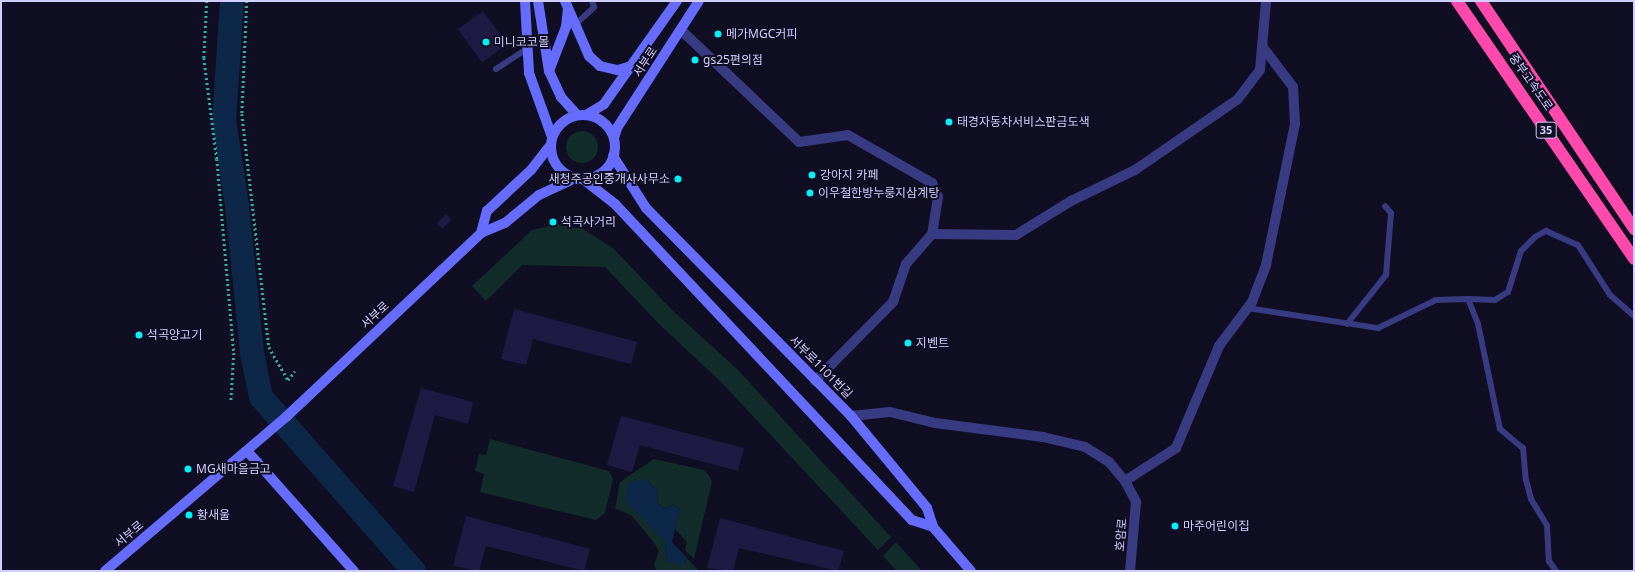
<!DOCTYPE html>
<meta charset="utf-8">
<style>
body{margin:0}
#map{position:relative;width:1635px;height:572px;overflow:hidden;background:#100e22;font-family:"Noto Sans","Noto Sans KR",sans-serif}
div>[style]{position:absolute}
[style*='--x']{left:calc(var(--x)*1px);top:calc(var(--y)*1px);width:calc(var(--w)*1px);rotate:calc(var(--a)*1deg)}
.green>*{inset:0;background:#112c2a}
.round{border-radius:50%}
.water>*{inset:0;background:#0c2748}
.river>*{height:24px;margin:-12px;padding:0 12px;transform-origin:12px;border-radius:12px;background:#0c2748}
.building>*{inset:0;background:#1f1a43;transform-origin:0 0}
.path>*{height:2.5px;margin-top:-1.25px;transform-origin:0;background:repeating-linear-gradient(90deg,#2eb4a3 0 2px,transparent 0 5px)}
.lane>*{height:6px;margin:-3px;padding:0 3px;transform-origin:3px;border-radius:3px;background:#383a82}
.street>*{height:10px;margin:-5px;padding:0 5px;transform-origin:5px;border-radius:5px;background:#383a82}
.secondary>*{height:10px;margin:-5px;padding:0 5px;transform-origin:5px;border-radius:5px;background:#666cff}
.secondary>.ring{margin:-5px;padding:0;box-sizing:content-box;background:none;border:10px solid #666cff;border-radius:50%}
.highway>*{height:12px;margin:-6px;padding:0 6px;transform-origin:6px;border-radius:6px;background:#ff4aac}
.dots>*{width:11px;height:11px;translate:-50% -50%;box-sizing:border-box;border:2px solid #100e22;border-radius:50%}
span{translate:-50% -50%;white-space:nowrap;text-align:center;line-height:1.15;-webkit-text-stroke:4px #100e22;paint-order:stroke}
.shield-label span{padding:1px 3px;background:#100e22;border:1px solid;border-radius:3px;-webkit-text-stroke-width:0}
.shield-label{font-size:11px;color:#d1cfff;font-weight:700}
.poi-label{font-size:12px;color:#d1cfff}
.left{translate:0 -50%;text-align:left}
.right{translate:-100% -50%;text-align:right}
.street-label{font-size:12px;color:#d1cfff}
.frame{position:absolute;inset:0;border:2px solid #d1cfff;pointer-events:none}
</style>
<div id="map">
<div class="green">
<div class="round" style="left:566px;top:131px;width:32px;height:32px"></div>
<div style="clip-path:polygon(558px 224px,583px 229px,614px 249px,671px 309px,737px 369px,891px 537px,878px 550px,722px 383px,658px 323px,605px 267px,522px 265px,486px 301px,472px 286px,532px 230px)"></div>
<div style="clip-path:polygon(490px 439px,609px 471px,613px 479px,605px 513px,596px 520px,480px 492px,484px 474px,475px 471px,479px 454px,486px 455px)"></div>
<div style="clip-path:polygon(654px 459px,704px 470px,710px 477px,712px 482px,694px 559px,685px 550px,687px 542px,675px 529px,680px 510px,673px 504px,665px 509px,657px 503px,658px 492px,646px 479px,626px 498px,665px 542px,667px 561px,685px 563px,687px 558px,699px 571px,657px 571px,654px 565px,659px 551px,655px 544px,632px 516px,615px 508px,620px 482px)"></div>
<div style="clip-path:polygon(896px 542px,922px 571px,897px 571px,883px 556px)"></div>
</div>
<div class="water">
<div style="clip-path:polygon(646px 479px,658px 492px,657px 503px,665px 509px,673px 504px,680px 510px,672px 542px,687px 558px,683px 566px,667px 561px,665px 542px,626px 501px,628px 483px)"></div>
</div>
<div class="river">
<div style="--x:232;--y:1;--w:119;--a:93.8"></div>
<div style="--x:224;--y:120;--w:86;--a:81.3"></div>
<div style="--x:237;--y:205;--w:149;--a:84.2"></div>
<div style="--x:252;--y:353;--w:45;--a:78.4"></div>
<div style="--x:261;--y:397;--w:232;--a:48.7"></div>
</div>
<div class="building">
<div style="left:483px;top:11px;width:41px;height:31px;rotate:54deg"></div>
<div style="left:446px;top:214px;width:8px;height:13px;rotate:45deg"></div>
<div style="clip-path:polygon(514px 309px,637px 342px,631px 364px,533px 339px,526px 365px,501px 359px)"></div>
<div style="clip-path:polygon(421px 388px,473px 402px,468px 424px,435px 415px,414px 492px,393px 486px)"></div>
<div style="clip-path:polygon(621px 416px,744px 448px,738px 471px,640px 445px,632px 472px,607px 465px)"></div>
<div style="clip-path:polygon(466px 516px,590px 549px,584px 571px,486px 546px,479px 571px,453px 566px)"></div>
<div style="clip-path:polygon(720px 518px,844px 551px,838px 571px,739px 548px,733px 571px,707px 568px)"></div>
</div>
<div class="path">
<div style="--x:207;--y:1;--w:57;--a:93"></div>
<div style="--x:204;--y:58;--w:102;--a:82.7"></div>
<div style="--x:217;--y:159;--w:195;--a:85"></div>
<div style="--x:234;--y:353;--w:49;--a:93.5"></div>
<div style="--x:247;--y:1;--w:113;--a:92.5"></div>
<div style="--x:242;--y:114;--w:235;--a:83.4"></div>
<div style="--x:269;--y:347;--w:38;--a:60"></div>
<div style="--x:288;--y:380;--w:11;--a:-52"></div>
</div>
<div class="lane">
<div style="--x:576;--y:24;--w:25;--a:-43"></div>
<div style="--x:594;--y:7;--w:6;--a:-108"></div>
<div style="--x:496;--y:69;--w:37;--a:-33"></div>
<div style="--x:1468;--y:299;--w:27;--a:2"></div>
<div style="--x:1495;--y:300;--w:15;--a:-32"></div>
<div style="--x:1508;--y:292;--w:43;--a:-72.4"></div>
<div style="--x:1521;--y:251;--w:20;--a:-45"></div>
<div style="--x:1535;--y:237;--w:13;--a:-29"></div>
<div style="--x:1546;--y:231;--w:35;--a:24"></div>
<div style="--x:1578;--y:245;--w:59;--a:57.4"></div>
<div style="--x:1610;--y:295;--w:32;--a:41"></div>
<div style="--x:1247;--y:308;--w:133;--a:8.7"></div>
<div style="--x:1378;--y:328;--w:64;--a:-25.8"></div>
<div style="--x:1436;--y:300;--w:32;--a:-2"></div>
<div style="--x:1468;--y:299;--w:27;--a:68"></div>
<div style="--x:1478;--y:324;--w:107;--a:78.2"></div>
<div style="--x:1500;--y:429;--w:30;--a:40"></div>
<div style="--x:1523;--y:448;--w:32;--a:85"></div>
<div style="--x:1526;--y:480;--w:20;--a:75"></div>
<div style="--x:1531;--y:499;--w:31;--a:59"></div>
<div style="--x:1547;--y:526;--w:35;--a:87"></div>
<div style="--x:1549;--y:561;--w:12;--a:55"></div>
<div style="--x:1347;--y:324;--w:63;--a:-51.5"></div>
<div style="--x:1386;--y:275;--w:62;--a:-85.4"></div>
<div style="--x:1391;--y:213;--w:9;--a:-131"></div>
</div>
<div class="street">
<div style="--x:681;--y:30;--w:163;--a:43.5"></div>
<div style="--x:799;--y:142;--w:49;--a:-8.1"></div>
<div style="--x:848;--y:135;--w:97;--a:29.7"></div>
<div style="--x:932;--y:183;--w:15;--a:67"></div>
<div style="--x:938;--y:197;--w:37;--a:99"></div>
<div style="--x:932;--y:234;--w:40;--a:131"></div>
<div style="--x:906;--y:264;--w:40;--a:108.9"></div>
<div style="--x:893;--y:302;--w:111;--a:134.6"></div>
<div style="--x:932;--y:234;--w:84;--a:0.7"></div>
<div style="--x:1016;--y:235;--w:65;--a:-31.7"></div>
<div style="--x:1071;--y:201;--w:71;--a:-25.8"></div>
<div style="--x:1135;--y:170;--w:125;--a:-34.6"></div>
<div style="--x:1238;--y:99;--w:36;--a:-53"></div>
<div style="--x:1260;--y:70;--w:69;--a:-85"></div>
<div style="--x:851;--y:416;--w:39;--a:-6"></div>
<div style="--x:890;--y:412;--w:46;--a:13.7"></div>
<div style="--x:935;--y:423;--w:109;--a:7.4"></div>
<div style="--x:1043;--y:437;--w:43;--a:13.4"></div>
<div style="--x:1085;--y:447;--w:28;--a:32"></div>
<div style="--x:1109;--y:462;--w:25;--a:50"></div>
<div style="--x:1125;--y:481;--w:24;--a:62"></div>
<div style="--x:1136;--y:502;--w:69;--a:95"></div>
<div style="--x:1125;--y:481;--w:61;--a:-32.9"></div>
<div style="--x:1176;--y:448;--w:111;--a:-67.1"></div>
<div style="--x:1219;--y:346;--w:55;--a:-53.1"></div>
<div style="--x:1252;--y:302;--w:40;--a:-69"></div>
<div style="--x:1266;--y:265;--w:144;--a:-78.4"></div>
<div style="--x:1295;--y:124;--w:37;--a:-93"></div>
<div style="--x:1293;--y:87;--w:51;--a:-127.1"></div>
</div>
<div class="secondary">
<div style="--x:525;--y:1;--w:72;--a:86.8"></div>
<div style="--x:529;--y:73;--w:68;--a:70.2"></div>
<div style="--x:538;--y:1;--w:71;--a:81.1"></div>
<div style="--x:549;--y:71;--w:29;--a:65"></div>
<div style="--x:561;--y:97;--w:24;--a:48"></div>
<div style="--x:565;--y:1;--w:60;--a:66.4"></div>
<div style="--x:589;--y:56;--w:15;--a:42"></div>
<div style="--x:600;--y:66;--w:18;--a:13"></div>
<div style="--x:618;--y:70;--w:17;--a:-17"></div>
<div style="--x:549;--y:71;--w:47;--a:-68.9"></div>
<div style="--x:566;--y:27;--w:18;--a:-84"></div>
<div class="ring" style="left:551px;top:115px;width:54px;height:54px"></div>
<div style="--x:586;--y:115;--w:21;--a:-31"></div>
<div style="--x:604;--y:104;--w:126;--a:-54.7"></div>
<div style="--x:614;--y:138;--w:10;--a:-73"></div>
<div style="--x:617;--y:128;--w:151;--a:-57.2"></div>
<div style="--x:613;--y:156;--w:62;--a:57.6"></div>
<div style="--x:646;--y:208;--w:292;--a:45.4"></div>
<div style="--x:851;--y:416;--w:119;--a:50.4"></div>
<div style="--x:927;--y:508;--w:20;--a:72"></div>
<div style="--x:933;--y:527;--w:58;--a:49.2"></div>
<div style="--x:583;--y:179;--w:41;--a:38"></div>
<div style="--x:615;--y:204;--w:434;--a:46.8"></div>
<div style="--x:912;--y:520;--w:22;--a:18"></div>
<div style="--x:481;--y:233;--w:23;--a:-75"></div>
<div style="--x:487;--y:211;--w:60;--a:-43"></div>
<div style="--x:531;--y:170;--w:31;--a:-52"></div>
<div style="--x:247;--y:451;--w:161;--a:48.3"></div>
<div style="--x:105;--y:571;--w:238;--a:-40.4"></div>
<div style="--x:286;--y:417;--w:268;--a:-43.3"></div>
<div style="--x:481;--y:233;--w:26;--a:-23"></div>
<div style="--x:505;--y:223;--w:44;--a:-39.5"></div>
<div style="--x:539;--y:195;--w:38;--a:-25"></div>
</div>
<div class="highway">
<div style="--x:1457;--y:1;--w:313;--a:55.5"></div>
<div style="--x:1481;--y:1;--w:275;--a:56.1"></div>
</div>
<div class="dots">
<div style="left:718px;top:34px;background:#00f1fa"></div>
<div style="left:486px;top:42px;background:#00f1fa"></div>
<div style="left:695px;top:60px;background:#00f1fa"></div>
<div style="left:949px;top:122px;background:#00f1fa"></div>
<div style="left:812px;top:175px;background:#00f1fa"></div>
<div style="left:678px;top:179px;background:#00f1fa"></div>
<div style="left:810px;top:193px;background:#00f1fa"></div>
<div style="left:553px;top:222px;background:#00f1fa"></div>
<div style="left:139px;top:335px;background:#00f1fa"></div>
<div style="left:908px;top:343px;background:#00f1fa"></div>
<div style="left:188px;top:469px;background:#00f1fa"></div>
<div style="left:189px;top:515px;background:#00f1fa"></div>
<div style="left:1175px;top:526px;background:#00f1fa"></div>
</div>
<div class="shield-label">
<span style="left:1546px;top:130px">35</span>
</div>
<div class="poi-label">
<span class="left" style="left:726px;top:34px">메가MGC커피</span>
<span class="left" style="left:494px;top:42px">미니코코몰</span>
<span class="left" style="left:703px;top:60px">gs25편의점</span>
<span class="left" style="left:957px;top:122px">태경자동차서비스판금도색</span>
<span class="left" style="left:820px;top:175px">강아지 카페</span>
<span class="right" style="left:670px;top:179px">새청주공인중개사사무소</span>
<span class="left" style="left:818px;top:193px">이우철한방누룽지삼계탕</span>
<span class="left" style="left:561px;top:222px">석곡사거리</span>
<span class="left" style="left:147px;top:335px">석곡양고기</span>
<span class="left" style="left:916px;top:343px">지벤트</span>
<span class="left" style="left:196px;top:469px">MG새마을금고</span>
<span class="left" style="left:197px;top:515px">황새울</span>
<span class="left" style="left:1183px;top:526px">마주어린이집</span>
</div>
<div class="street-label">
<span style="left:645px;top:62px;rotate:-57deg">서부로</span>
<span style="left:1531px;top:82px;rotate:55deg">중부고속도로</span>
<span style="left:375px;top:315px;rotate:-43deg">서부로</span>
<span style="left:821px;top:367px;rotate:45deg">서부로1101번길</span>
<span style="left:129px;top:534px;rotate:-40deg">서부로</span>
<span style="left:1121px;top:535px;rotate:-85deg">호암로</span>
</div>
<div class="frame"></div>
</div>
